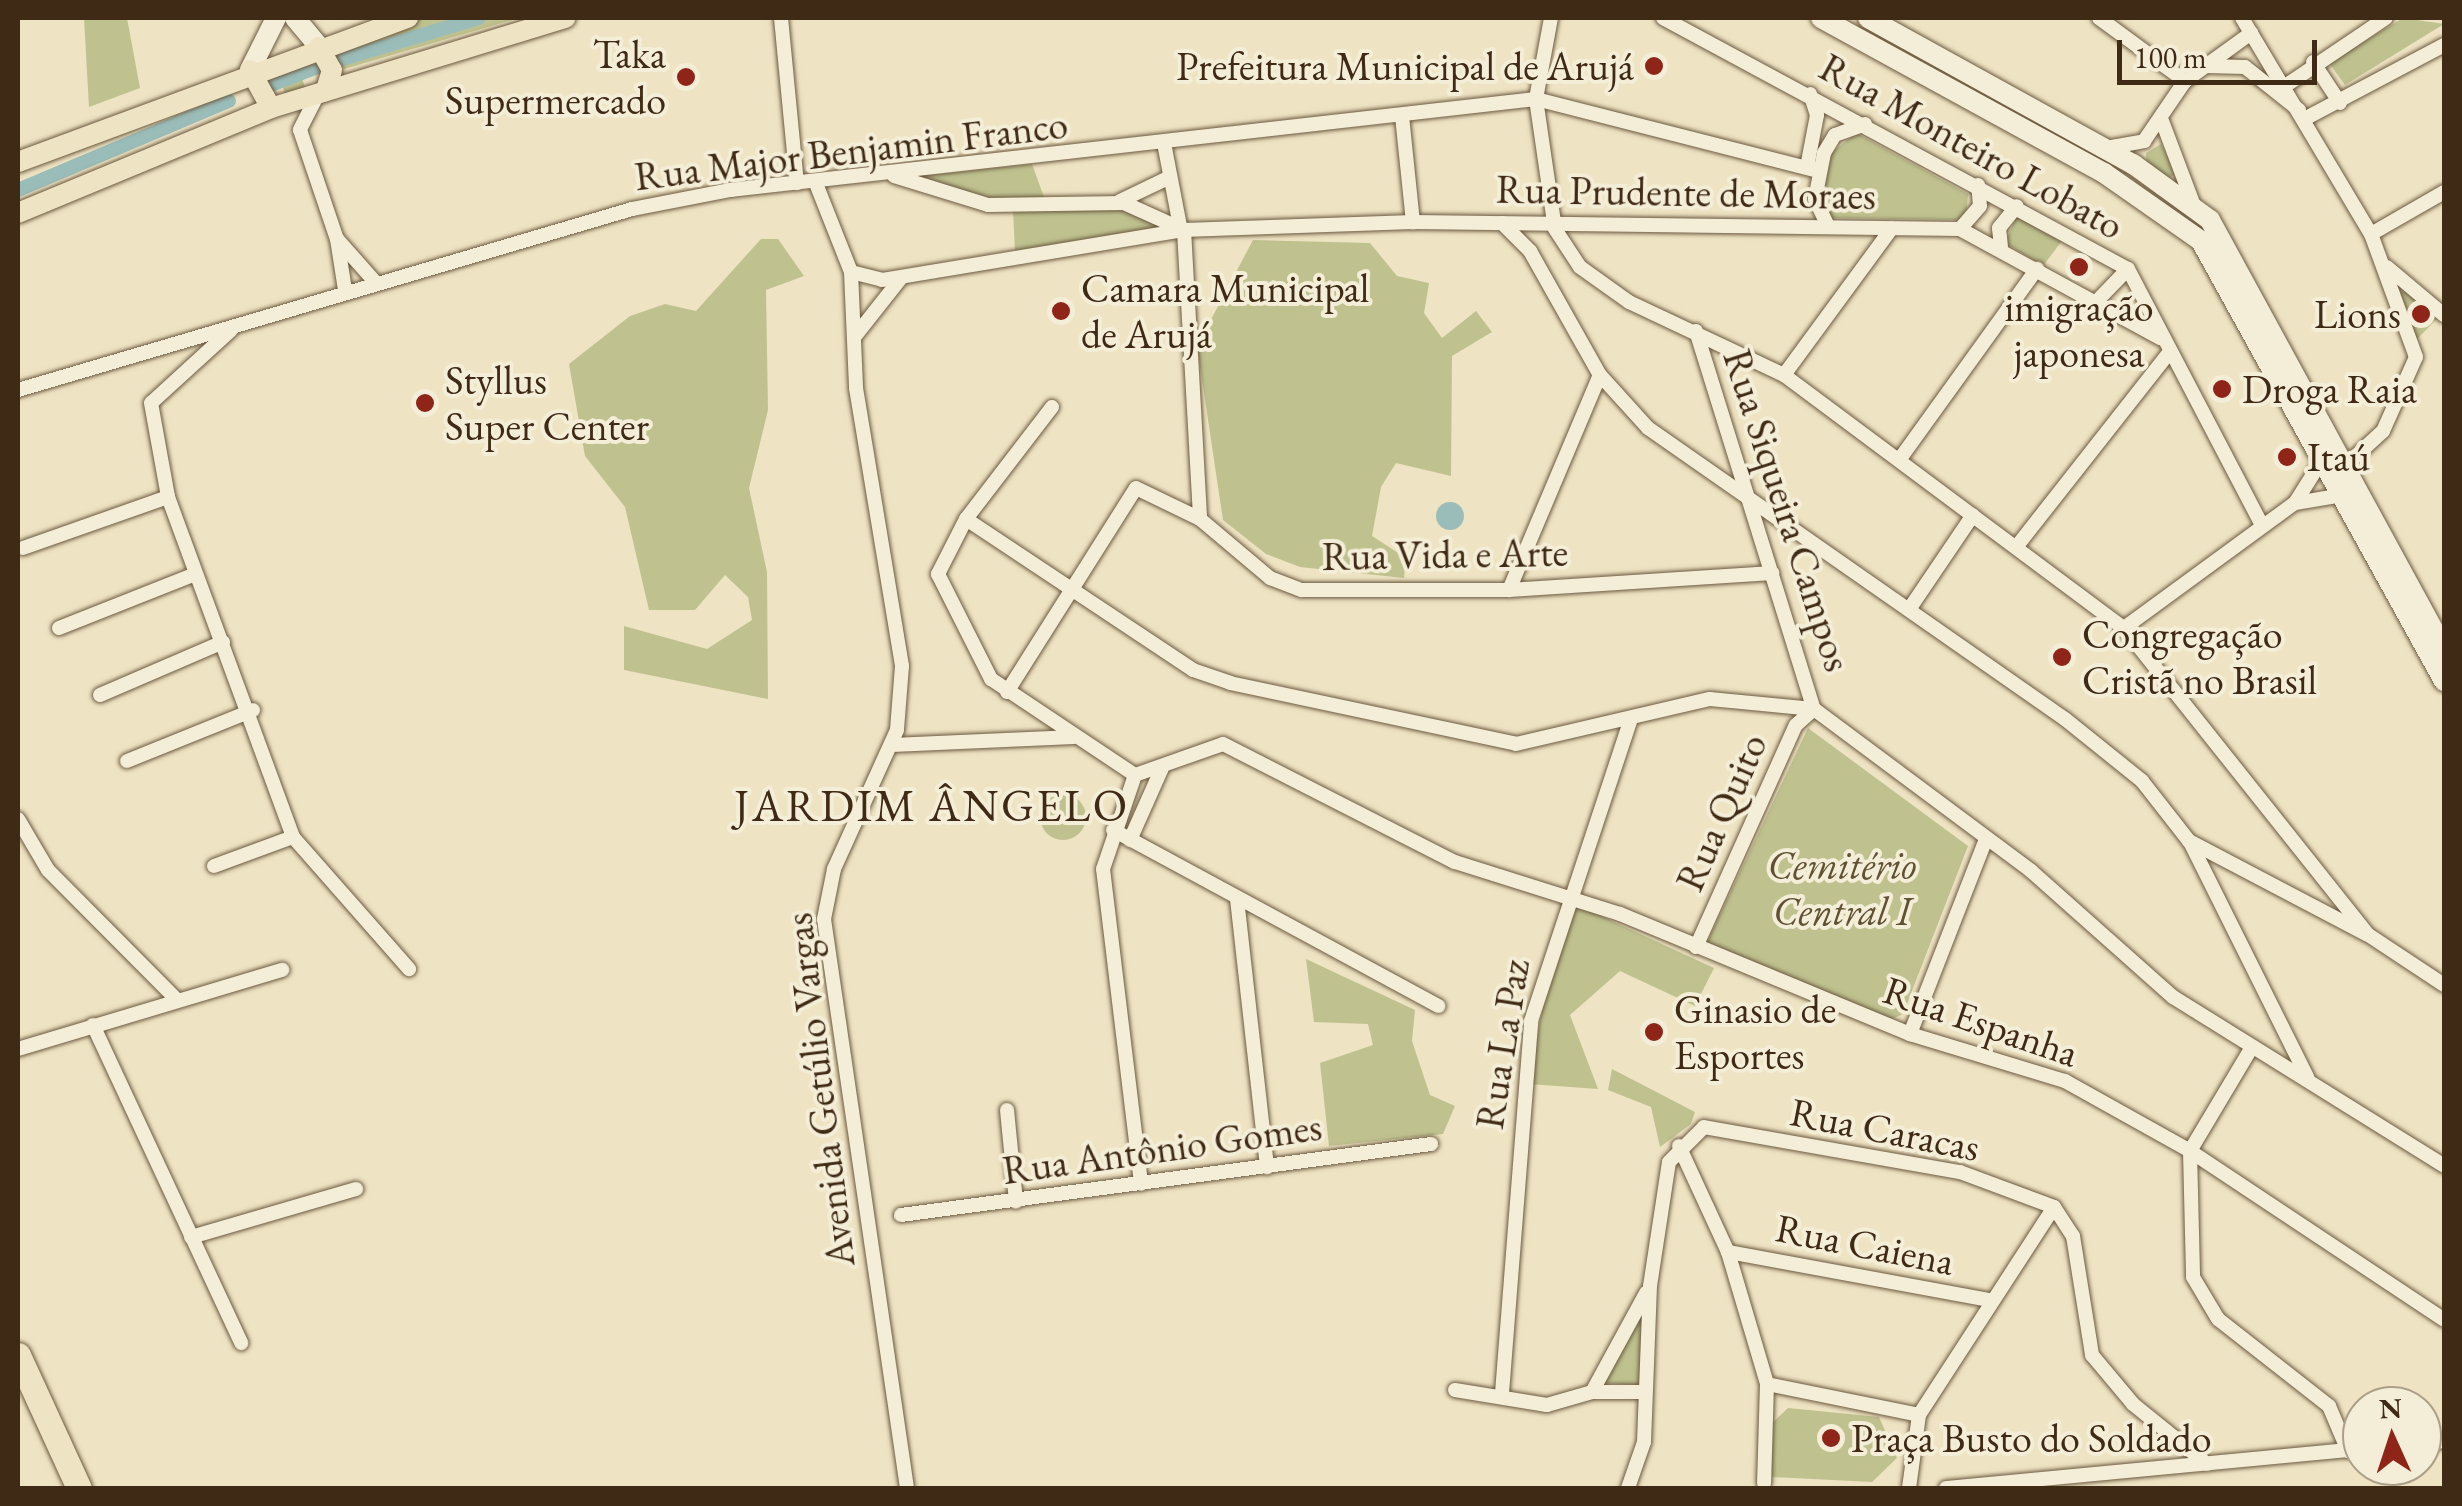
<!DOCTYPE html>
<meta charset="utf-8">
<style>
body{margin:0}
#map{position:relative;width:2462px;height:1506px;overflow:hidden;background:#eee3c2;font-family:"EB Garamond",serif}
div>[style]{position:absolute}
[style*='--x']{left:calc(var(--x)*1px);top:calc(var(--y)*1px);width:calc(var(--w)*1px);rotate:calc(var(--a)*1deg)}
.green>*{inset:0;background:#bfc28f;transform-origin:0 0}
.round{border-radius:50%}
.water>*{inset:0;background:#9bbdb9}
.canal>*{height:14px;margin:-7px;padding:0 7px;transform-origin:7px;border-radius:7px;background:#9bbdb9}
.roads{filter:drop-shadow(0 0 2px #6b5940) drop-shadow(0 0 2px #6b5940)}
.street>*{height:14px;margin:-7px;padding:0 7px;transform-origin:7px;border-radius:7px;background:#f4edd7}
.secondary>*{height:20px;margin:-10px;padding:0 10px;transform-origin:10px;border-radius:10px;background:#f4edd7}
.primary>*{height:20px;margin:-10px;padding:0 10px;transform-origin:10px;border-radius:10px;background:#eee3c2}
.highway>*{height:25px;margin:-12.5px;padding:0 12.5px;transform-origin:12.5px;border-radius:12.5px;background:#eee3c2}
.dots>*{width:28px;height:28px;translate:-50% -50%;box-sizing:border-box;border:5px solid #f4edd7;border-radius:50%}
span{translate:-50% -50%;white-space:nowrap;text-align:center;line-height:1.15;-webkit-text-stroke:8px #f4edd7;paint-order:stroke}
.poi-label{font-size:40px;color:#3f2b15}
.right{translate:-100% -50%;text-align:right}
.left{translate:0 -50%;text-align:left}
.street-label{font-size:40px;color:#3f2b15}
.park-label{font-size:40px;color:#5f5134;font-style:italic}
.quarter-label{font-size:45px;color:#3f2b15;letter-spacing:2.5px}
.frame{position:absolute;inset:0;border:20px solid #3f2b15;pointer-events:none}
.north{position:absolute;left:2342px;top:1386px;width:100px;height:100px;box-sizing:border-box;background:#f4edd7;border:2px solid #ac9f89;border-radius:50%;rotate:357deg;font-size:28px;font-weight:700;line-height:40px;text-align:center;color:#3f2b15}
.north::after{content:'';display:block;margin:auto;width:35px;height:45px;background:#8f2418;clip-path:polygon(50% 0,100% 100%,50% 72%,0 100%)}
.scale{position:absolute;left:2117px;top:40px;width:200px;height:45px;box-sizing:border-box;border:5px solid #3f2b15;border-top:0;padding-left:12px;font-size:30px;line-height:35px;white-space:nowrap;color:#3f2b15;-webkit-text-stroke:8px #f4edd7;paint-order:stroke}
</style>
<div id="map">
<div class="green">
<div style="clip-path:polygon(84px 18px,127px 18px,140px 88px,89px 107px)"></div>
<div style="clip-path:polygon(422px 18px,519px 18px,344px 69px,336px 58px,337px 46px)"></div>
<div style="clip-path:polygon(2403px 18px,2444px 24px,2345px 85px,2329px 63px)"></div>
<div style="left:300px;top:72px;width:16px;height:21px;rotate:72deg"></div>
<div style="clip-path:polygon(1856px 133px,1968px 194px,1966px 220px,1828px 218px,1820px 189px,1830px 154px)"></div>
<div style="clip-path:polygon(2161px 144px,2176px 174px,2167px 179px,2147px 171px,2146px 153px)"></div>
<div style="clip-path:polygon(1032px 164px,1045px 200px,983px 201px,911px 177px)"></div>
<div style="clip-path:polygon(1124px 208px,1169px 228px,1015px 252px,1013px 211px)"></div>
<div style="clip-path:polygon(2018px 213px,2064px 238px,2043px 266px,2005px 243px)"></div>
<div style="clip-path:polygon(761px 239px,778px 239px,804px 276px,766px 290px,768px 410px,749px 488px,767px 572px,768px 699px,624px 670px,624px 626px,707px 649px,752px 620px,748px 597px,725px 575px,695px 610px,649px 610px,625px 507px,585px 456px,569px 364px,630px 316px,665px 304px,696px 311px)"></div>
<div style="clip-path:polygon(1253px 240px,1370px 243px,1397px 276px,1429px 283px,1424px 313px,1442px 338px,1476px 311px,1492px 332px,1452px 356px,1451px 476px,1396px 463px,1381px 487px,1372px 536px,1406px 558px,1404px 578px,1300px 567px,1266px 554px,1223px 520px,1197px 346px)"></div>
<div style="clip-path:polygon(2408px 291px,2437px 319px,2416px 340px,2398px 293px)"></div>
<div style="clip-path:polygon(1808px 728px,1968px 846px,1903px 1014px,1890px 1020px,1707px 942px)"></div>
<div class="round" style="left:1040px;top:794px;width:46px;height:46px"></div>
<div style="clip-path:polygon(1562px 898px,1714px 968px,1695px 1006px,1620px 971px,1570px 1015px,1598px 1089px,1529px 1084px)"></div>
<div style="clip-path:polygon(1306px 959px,1415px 1010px,1412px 1041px,1430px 1095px,1455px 1106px,1443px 1134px,1329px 1146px,1320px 1063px,1373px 1045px,1368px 1024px,1314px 1022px)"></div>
<div style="clip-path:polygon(1612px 1069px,1695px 1112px,1691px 1124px,1660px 1147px,1651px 1107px,1608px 1090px)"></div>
<div style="clip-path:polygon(1643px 1306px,1639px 1385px,1604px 1383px)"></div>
<div style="clip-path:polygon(1788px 1408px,1879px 1417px,1897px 1458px,1872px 1482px,1772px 1477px,1771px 1424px)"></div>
</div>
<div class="water">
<div class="round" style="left:1436px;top:502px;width:28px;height:28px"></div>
</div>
<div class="canal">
<div style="--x:339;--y:60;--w:146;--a:-16.7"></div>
<div style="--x:263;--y:88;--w:64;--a:-21"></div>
<div style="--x:18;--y:190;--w:229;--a:-22.9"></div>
</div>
<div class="roads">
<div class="street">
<div style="--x:781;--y:18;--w:166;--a:84.5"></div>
<div style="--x:1551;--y:18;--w:82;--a:100.5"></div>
<div style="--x:1536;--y:99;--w:131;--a:81.7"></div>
<div style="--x:1555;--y:229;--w:45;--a:56.7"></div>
<div style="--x:1580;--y:267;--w:60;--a:35.5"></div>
<div style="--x:1629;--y:302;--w:171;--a:25.2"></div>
<div style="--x:1784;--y:375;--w:424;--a:36.7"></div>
<div style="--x:2124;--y:628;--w:391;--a:51.5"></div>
<div style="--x:2367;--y:934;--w:92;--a:33.5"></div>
<div style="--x:1663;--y:18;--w:528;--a:28.36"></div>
<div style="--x:2128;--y:269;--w:289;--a:62.4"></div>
<div style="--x:2099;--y:18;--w:107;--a:36.2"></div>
<div style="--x:2242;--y:18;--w:252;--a:59.2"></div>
<div style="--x:2371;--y:234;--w:131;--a:69.9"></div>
<div style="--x:2416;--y:357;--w:81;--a:114"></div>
<div style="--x:2383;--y:431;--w:52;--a:137.4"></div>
<div style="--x:2313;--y:62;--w:49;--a:56.6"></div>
<div style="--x:2205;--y:66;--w:40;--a:1.4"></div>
<div style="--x:2245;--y:67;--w:69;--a:38.5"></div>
<div style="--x:2288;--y:84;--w:118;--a:-34"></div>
<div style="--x:317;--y:96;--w:38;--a:117"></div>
<div style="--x:300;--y:130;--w:115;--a:71.3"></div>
<div style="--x:1402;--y:116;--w:107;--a:84.1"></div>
<div style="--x:2308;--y:117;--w:154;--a:-27.9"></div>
<div style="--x:2162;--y:121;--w:88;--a:69.3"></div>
<div style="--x:1164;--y:143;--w:85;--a:79.1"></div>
<div style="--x:2106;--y:148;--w:39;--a:-10"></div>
<div style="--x:2144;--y:141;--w:73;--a:-55.7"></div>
<div style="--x:2185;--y:81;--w:82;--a:-36"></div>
<div style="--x:1807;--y:167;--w:53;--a:-79.1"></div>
<div style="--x:1817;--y:115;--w:22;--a:-108"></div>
<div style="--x:894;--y:176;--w:98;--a:17.1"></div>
<div style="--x:988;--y:205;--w:136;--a:-0.8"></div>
<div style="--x:1124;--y:203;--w:66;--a:24.2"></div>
<div style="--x:815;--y:181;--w:98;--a:68.4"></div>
<div style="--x:851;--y:272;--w:116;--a:87.5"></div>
<div style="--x:856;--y:388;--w:282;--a:80.6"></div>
<div style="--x:902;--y:666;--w:64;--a:94.5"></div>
<div style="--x:897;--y:730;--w:153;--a:114.4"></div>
<div style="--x:834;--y:869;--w:51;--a:101.3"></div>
<div style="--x:824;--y:919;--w:575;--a:81.7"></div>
<div style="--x:1120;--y:201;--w:53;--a:-25.6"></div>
<div style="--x:1502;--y:223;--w:40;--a:45"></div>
<div style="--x:1530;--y:251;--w:142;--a:60.6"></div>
<div style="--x:1600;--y:375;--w:72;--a:47.8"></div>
<div style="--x:1648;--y:428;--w:508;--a:34.91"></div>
<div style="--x:2065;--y:719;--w:99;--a:38.8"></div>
<div style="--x:2142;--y:781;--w:76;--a:51.9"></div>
<div style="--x:2189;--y:841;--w:200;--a:27.7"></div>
<div style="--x:1828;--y:226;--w:30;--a:-116"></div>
<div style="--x:1815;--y:199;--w:47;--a:-78.9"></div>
<div style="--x:1824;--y:153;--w:21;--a:-59"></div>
<div style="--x:1835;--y:135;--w:32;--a:-20"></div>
<div style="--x:1960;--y:229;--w:30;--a:-49"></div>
<div style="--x:1980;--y:206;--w:21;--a:-95"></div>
<div style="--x:1184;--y:230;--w:289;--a:86.8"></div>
<div style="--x:2371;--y:234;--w:84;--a:-29.9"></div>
<div style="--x:2001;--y:247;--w:19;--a:-96"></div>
<div style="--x:1999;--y:228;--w:28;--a:-51"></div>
<div style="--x:2387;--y:267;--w:75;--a:40.1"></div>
<div style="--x:851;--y:272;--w:32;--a:14"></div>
<div style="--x:882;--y:280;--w:306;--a:-9.4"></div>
<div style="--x:1184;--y:230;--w:229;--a:-2"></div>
<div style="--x:1413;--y:222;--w:547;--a:0.73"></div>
<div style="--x:1960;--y:229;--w:228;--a:28.6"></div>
<div style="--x:345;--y:290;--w:52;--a:-98.9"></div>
<div style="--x:337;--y:239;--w:59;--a:48.4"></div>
<div style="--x:2096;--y:302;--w:46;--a:-45.9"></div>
<div style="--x:231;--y:330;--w:108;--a:137.6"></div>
<div style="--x:151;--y:403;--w:96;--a:79.7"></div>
<div style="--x:168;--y:497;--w:362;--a:69.8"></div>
<div style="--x:293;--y:837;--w:176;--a:48.7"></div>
<div style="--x:1696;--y:331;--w:396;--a:72.7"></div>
<div style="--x:856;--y:335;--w:73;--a:-51.7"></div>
<div style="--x:1784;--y:375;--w:182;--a:-53.7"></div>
<div style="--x:18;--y:390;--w:640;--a:-16.42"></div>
<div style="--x:632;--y:209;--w:100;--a:-11"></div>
<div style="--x:730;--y:190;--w:811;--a:-6.44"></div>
<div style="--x:1536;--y:99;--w:292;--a:14.3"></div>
<div style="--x:1052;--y:407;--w:141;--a:127.5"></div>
<div style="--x:966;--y:519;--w:62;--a:117"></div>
<div style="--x:938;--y:574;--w:118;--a:63.2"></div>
<div style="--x:991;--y:679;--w:173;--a:33.7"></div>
<div style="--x:1902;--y:456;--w:231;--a:-54.2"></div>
<div style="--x:2296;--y:503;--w:48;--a:-9.7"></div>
<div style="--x:966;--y:519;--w:273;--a:33.6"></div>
<div style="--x:1193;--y:670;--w:39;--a:19"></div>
<div style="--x:1230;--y:683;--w:292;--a:12"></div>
<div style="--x:1516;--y:744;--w:199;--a:-13.1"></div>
<div style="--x:1710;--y:699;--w:104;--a:5.5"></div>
<div style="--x:1814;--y:709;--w:271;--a:36.7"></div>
<div style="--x:2031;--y:871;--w:190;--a:41.6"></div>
<div style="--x:2173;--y:997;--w:319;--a:31.9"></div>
<div style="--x:2017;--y:546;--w:246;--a:-51.8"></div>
<div style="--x:23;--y:548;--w:154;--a:-19.4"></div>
<div style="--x:1509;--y:590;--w:233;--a:-67.1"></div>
<div style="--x:1910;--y:608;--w:112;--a:-55.9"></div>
<div style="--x:59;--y:628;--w:144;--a:-21.6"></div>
<div style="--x:2124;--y:628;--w:212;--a:-36.2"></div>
<div style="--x:2295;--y:503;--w:51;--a:-57.9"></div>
<div style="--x:1007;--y:692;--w:241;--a:-57.7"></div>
<div style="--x:1136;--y:488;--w:71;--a:25.8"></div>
<div style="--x:1200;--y:519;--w:92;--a:40.1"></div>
<div style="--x:1270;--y:578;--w:34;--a:21"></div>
<div style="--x:1302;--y:590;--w:207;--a:0"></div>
<div style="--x:1509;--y:590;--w:264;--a:-3.7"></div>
<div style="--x:100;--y:695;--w:134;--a:-23.3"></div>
<div style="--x:892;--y:745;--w:182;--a:-2.5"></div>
<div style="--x:127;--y:761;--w:136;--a:-22"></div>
<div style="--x:1135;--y:775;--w:93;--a:-19.4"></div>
<div style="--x:1223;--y:744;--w:260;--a:27"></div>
<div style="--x:1455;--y:862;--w:173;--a:17.5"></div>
<div style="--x:1620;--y:914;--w:314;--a:22.5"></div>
<div style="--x:1910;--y:1034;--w:162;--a:16.9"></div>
<div style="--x:2065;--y:1081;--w:143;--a:29.2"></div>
<div style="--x:2190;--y:1151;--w:305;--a:33.6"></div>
<div style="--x:1135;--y:775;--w:99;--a:108.8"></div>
<div style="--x:1103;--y:869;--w:317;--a:83.1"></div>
<div style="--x:18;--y:819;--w:59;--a:59.5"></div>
<div style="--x:48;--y:870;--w:182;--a:45.2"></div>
<div style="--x:1113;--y:830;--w:370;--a:28.4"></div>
<div style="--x:1130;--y:840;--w:79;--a:-66"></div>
<div style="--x:2190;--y:842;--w:263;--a:63.5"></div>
<div style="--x:214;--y:866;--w:84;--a:-20.2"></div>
<div style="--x:1237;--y:899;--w:270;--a:83.6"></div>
<div style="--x:1696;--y:947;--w:243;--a:-65.8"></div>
<div style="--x:1796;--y:725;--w:24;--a:-42"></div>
<div style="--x:93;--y:1025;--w:351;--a:65"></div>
<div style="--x:1910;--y:1034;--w:209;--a:-68.7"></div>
<div style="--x:2252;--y:1047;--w:121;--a:120.8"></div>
<div style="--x:2190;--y:1151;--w:126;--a:88.6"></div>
<div style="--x:2193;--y:1277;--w:49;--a:59.2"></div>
<div style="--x:2218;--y:1319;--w:141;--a:38.1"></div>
<div style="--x:2329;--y:1406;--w:49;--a:67.1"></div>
<div style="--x:18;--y:1049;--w:276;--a:-16.7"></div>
<div style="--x:1007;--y:1110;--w:92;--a:84.4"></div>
<div style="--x:1679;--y:1146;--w:117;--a:65.2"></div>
<div style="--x:1728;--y:1252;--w:138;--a:73.5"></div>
<div style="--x:1767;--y:1384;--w:99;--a:91.7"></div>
<div style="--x:901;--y:1215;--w:535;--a:-7.63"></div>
<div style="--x:191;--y:1237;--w:172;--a:-16.2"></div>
<div style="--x:1728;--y:1252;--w:266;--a:10.4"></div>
<div style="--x:1767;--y:1384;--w:155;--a:11.5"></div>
<div style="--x:1455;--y:1390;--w:93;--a:9.3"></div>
<div style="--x:1547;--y:1405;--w:47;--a:-16.1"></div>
<div style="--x:1592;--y:1392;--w:113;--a:-61.4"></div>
<div style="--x:1592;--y:1392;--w:51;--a:0"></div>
<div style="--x:1502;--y:1393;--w:373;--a:-85.5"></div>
<div style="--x:1531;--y:1021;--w:319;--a:-71.7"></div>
<div style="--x:2422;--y:1444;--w:22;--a:-8"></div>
<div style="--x:1628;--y:1488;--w:49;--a:-70.8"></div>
<div style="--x:1644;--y:1442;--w:156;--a:-87.8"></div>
<div style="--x:1650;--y:1286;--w:125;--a:-81.3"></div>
<div style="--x:1669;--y:1162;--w:49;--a:-45"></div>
<div style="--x:1704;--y:1127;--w:260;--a:10"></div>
<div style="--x:1960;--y:1172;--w:100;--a:20.4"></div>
<div style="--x:2054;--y:1207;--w:35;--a:57"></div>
<div style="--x:2073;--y:1236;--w:121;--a:80.9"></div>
<div style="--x:2092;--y:1355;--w:64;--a:50.1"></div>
<div style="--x:2133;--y:1404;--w:95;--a:39"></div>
<div style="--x:1909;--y:1488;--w:74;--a:-82.2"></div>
<div style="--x:1919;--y:1415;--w:248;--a:-57"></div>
<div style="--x:1946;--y:1488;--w:418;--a:-5.4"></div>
</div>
<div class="secondary">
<div style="--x:295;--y:18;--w:38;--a:50"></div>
<div style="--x:1821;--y:18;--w:323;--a:28.7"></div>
<div style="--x:2104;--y:173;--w:118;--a:35"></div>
<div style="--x:2201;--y:241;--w:503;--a:61.09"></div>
<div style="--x:1868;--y:18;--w:303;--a:28.9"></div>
<div style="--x:2133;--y:164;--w:95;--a:36"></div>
<div style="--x:2210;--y:220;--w:489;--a:61.4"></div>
<div style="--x:250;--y:70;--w:58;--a:-63.4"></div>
</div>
<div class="primary">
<div style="--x:319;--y:47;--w:26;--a:61"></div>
<div style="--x:332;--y:70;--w:21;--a:107"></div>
<div style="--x:250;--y:70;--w:43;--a:61.1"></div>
<div style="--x:18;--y:162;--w:416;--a:-20.3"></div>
<div style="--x:18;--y:213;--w:274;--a:-22.5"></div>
<div style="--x:271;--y:108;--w:308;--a:-17"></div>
</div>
<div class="highway">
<div style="--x:18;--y:1355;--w:146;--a:65.4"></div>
</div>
</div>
<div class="dots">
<div style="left:1654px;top:66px;background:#8f2418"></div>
<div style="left:686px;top:77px;background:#8f2418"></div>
<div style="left:2079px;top:267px;background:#8f2418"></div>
<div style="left:1061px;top:311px;background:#8f2418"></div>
<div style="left:2421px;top:314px;background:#8f2418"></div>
<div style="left:2222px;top:389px;background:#8f2418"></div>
<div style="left:425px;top:403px;background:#8f2418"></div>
<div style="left:2287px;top:457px;background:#8f2418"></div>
<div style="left:2062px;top:657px;background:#8f2418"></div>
<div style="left:1654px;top:1032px;background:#8f2418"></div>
<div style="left:1831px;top:1438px;background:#8f2418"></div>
</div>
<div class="poi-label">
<span class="right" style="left:666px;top:77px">Taka<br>Supermercado</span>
<span class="right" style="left:1634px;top:66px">Prefeitura Municipal de Arujá</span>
<span class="left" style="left:1081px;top:311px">Camara Municipal<br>de Arujá</span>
<span style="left:2079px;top:330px">imigração<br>japonesa</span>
<span class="right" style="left:2401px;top:314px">Lions</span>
<span class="left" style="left:445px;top:403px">Styllus<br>Super Center</span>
<span class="left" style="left:2242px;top:389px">Droga Raia</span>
<span class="left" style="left:2307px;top:457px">Itaú</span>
<span class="left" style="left:2082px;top:657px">Congregação<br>Cristã no Brasil</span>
<span class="left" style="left:1674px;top:1032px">Ginasio de<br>Esportes</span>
<span class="left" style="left:1851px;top:1438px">Praça Busto do Soldado</span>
</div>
<div class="street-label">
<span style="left:1972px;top:146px;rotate:29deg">Rua Monteiro Lobato</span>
<span style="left:851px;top:150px;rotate:-7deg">Rua Major Benjamin Franco</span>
<span style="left:1686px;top:192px;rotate:1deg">Rua Prudente de Moraes</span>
<span style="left:1788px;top:510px;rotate:72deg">Rua Siqueira Campos</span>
<span style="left:1445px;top:554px;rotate:-1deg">Rua Vida e Arte</span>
<span style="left:1721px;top:812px;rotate:-66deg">Rua Quito</span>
<span style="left:1981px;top:1021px;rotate:19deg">Rua Espanha</span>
<span style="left:1502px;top:1044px;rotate:-81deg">Rua La Paz</span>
<span style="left:819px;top:1090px;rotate:-97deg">Avenida Getúlio Vargas</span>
<span style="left:1885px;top:1129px;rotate:11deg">Rua Caracas</span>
<span style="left:1162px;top:1148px;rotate:-8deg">Rua Antônio Gomes</span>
<span style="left:1865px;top:1244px;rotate:11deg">Rua Caiena</span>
</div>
<div class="park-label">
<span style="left:1842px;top:888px">Cemitério<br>Central I</span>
</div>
<div class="quarter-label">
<span style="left:932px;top:806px">JARDIM ÂNGELO</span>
</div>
<div class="frame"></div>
<div class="north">N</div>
<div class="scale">100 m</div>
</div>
